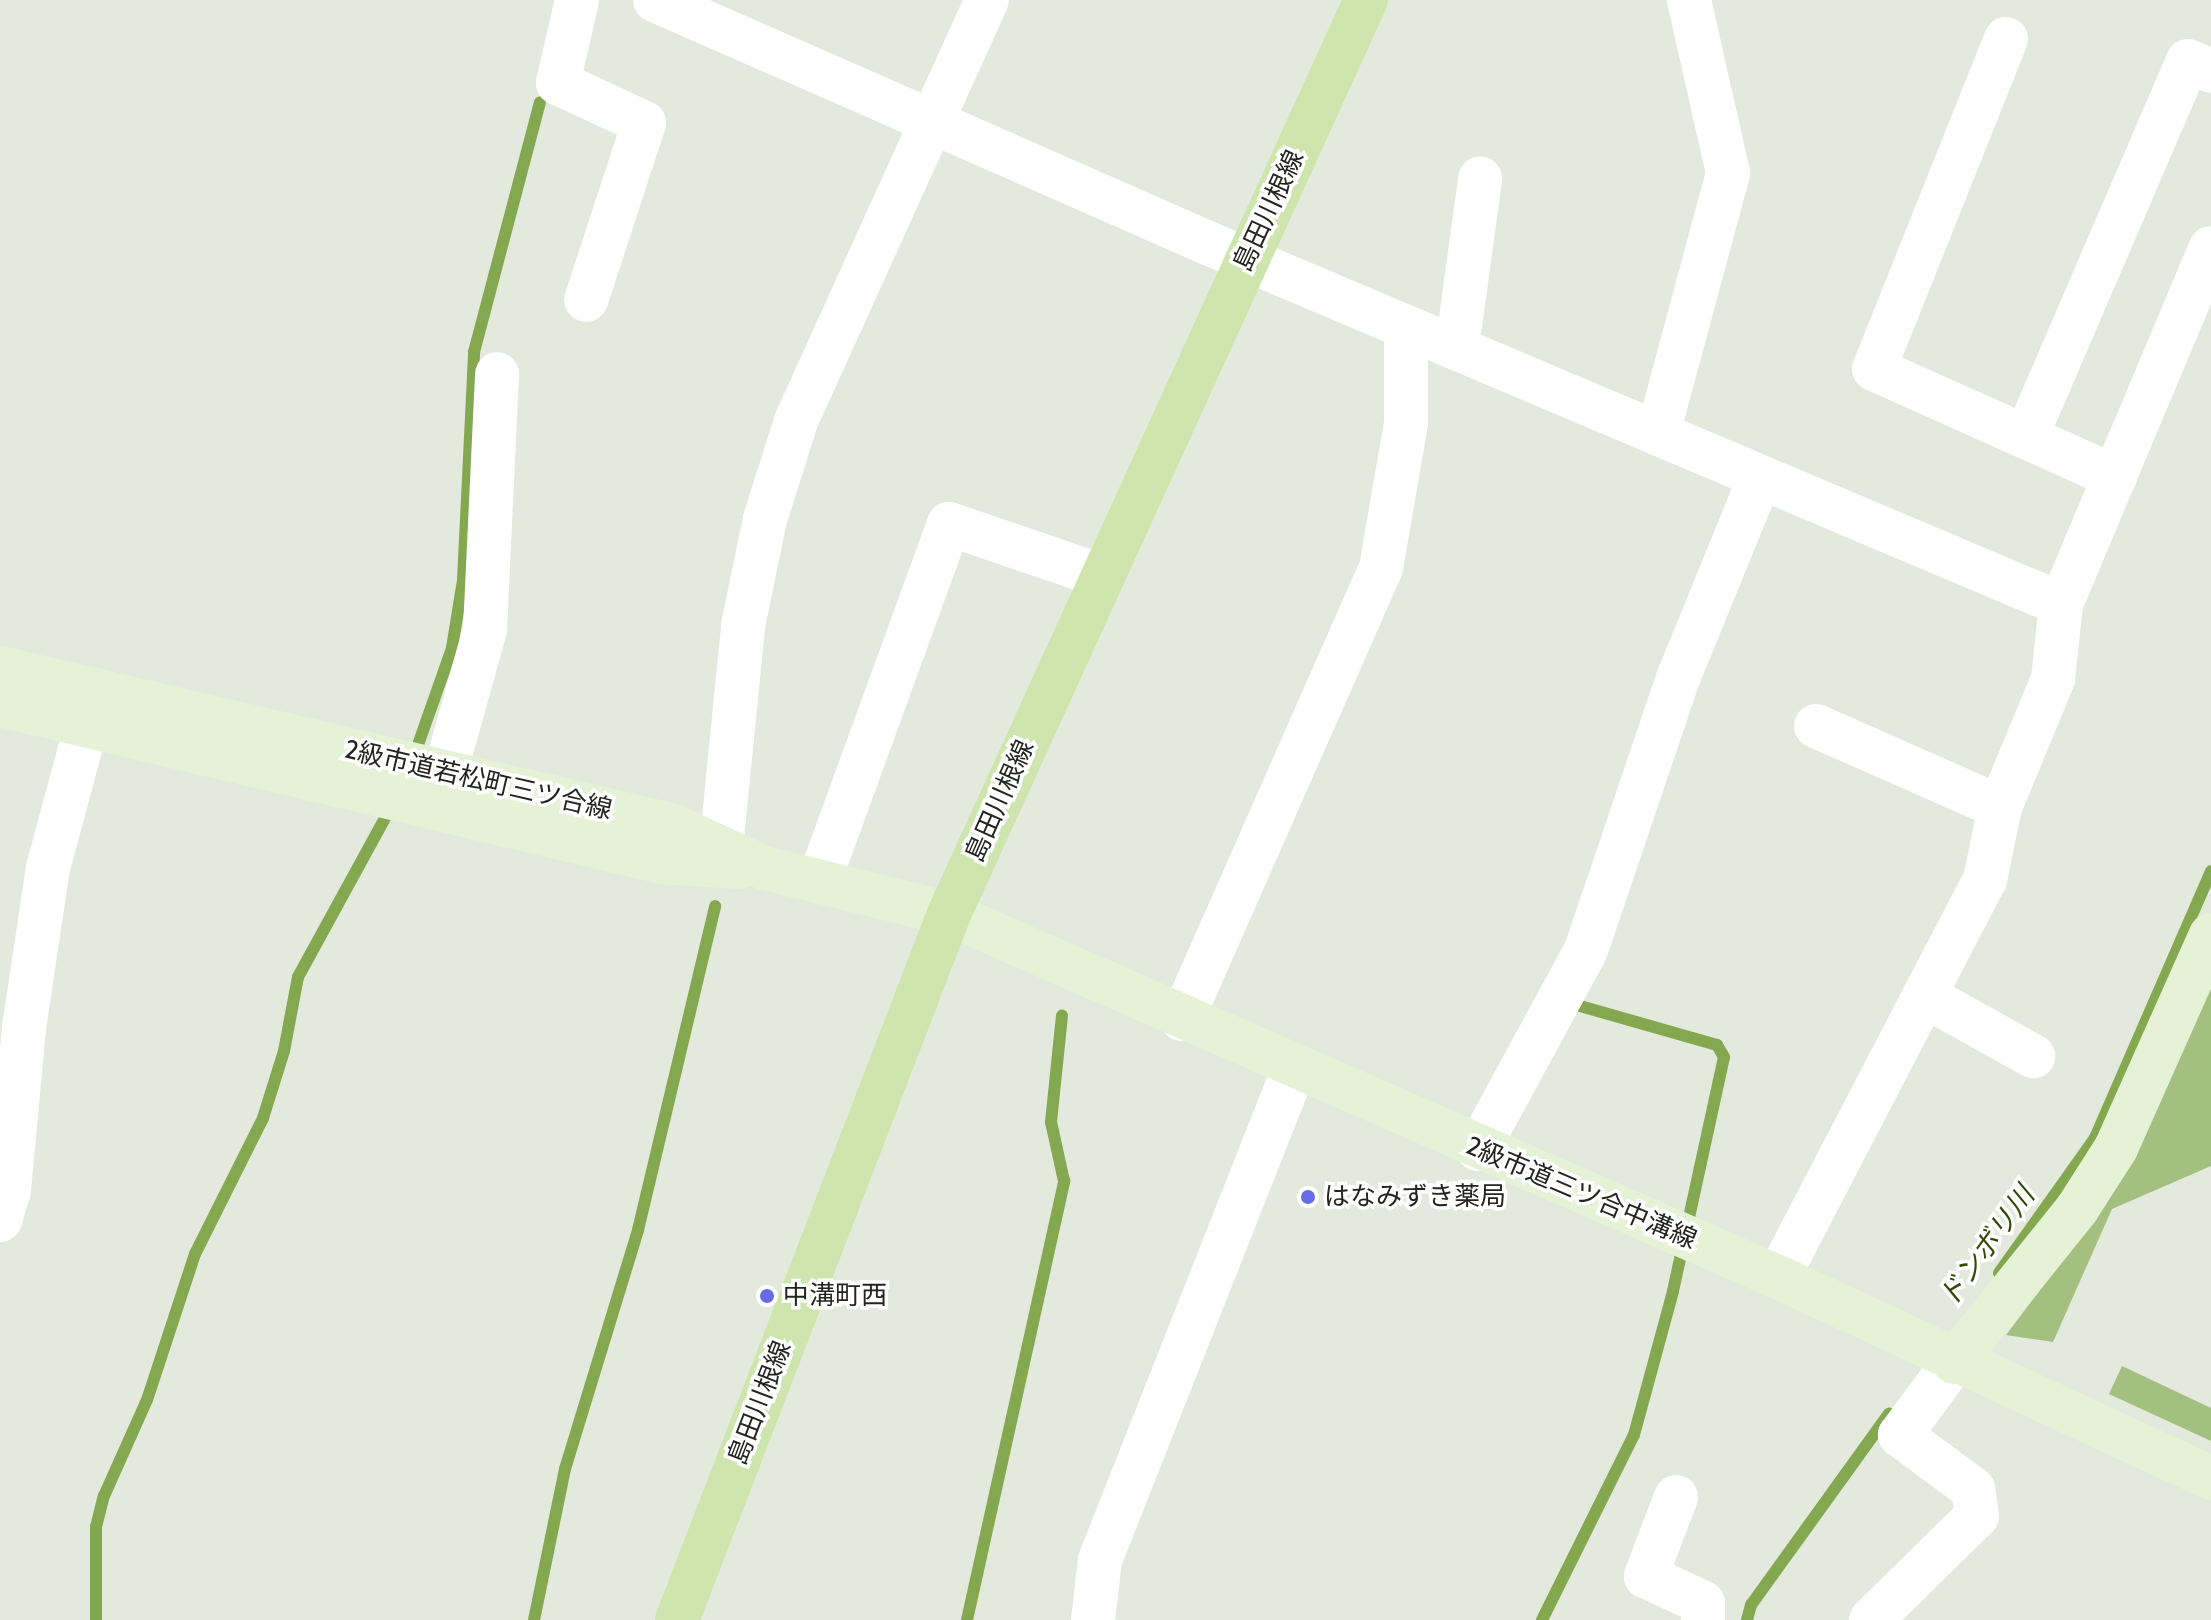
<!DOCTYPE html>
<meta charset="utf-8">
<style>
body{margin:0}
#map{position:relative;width:2211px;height:1620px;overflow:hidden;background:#e3e9dc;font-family:Cabin,"Noto Sans JP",sans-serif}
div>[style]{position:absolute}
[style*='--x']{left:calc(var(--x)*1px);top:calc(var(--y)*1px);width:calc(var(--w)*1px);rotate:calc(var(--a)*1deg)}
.green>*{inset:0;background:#a4c081}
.stream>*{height:12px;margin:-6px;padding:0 6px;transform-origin:6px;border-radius:6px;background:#84a84f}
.street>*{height:44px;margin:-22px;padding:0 22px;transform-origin:22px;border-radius:22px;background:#fff}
.secondary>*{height:44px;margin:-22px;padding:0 22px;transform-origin:22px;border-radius:22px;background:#e6f2d6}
.primary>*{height:44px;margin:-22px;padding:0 22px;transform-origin:22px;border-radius:22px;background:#cee6ad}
.dots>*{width:22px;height:22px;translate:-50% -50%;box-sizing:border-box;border:4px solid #fff;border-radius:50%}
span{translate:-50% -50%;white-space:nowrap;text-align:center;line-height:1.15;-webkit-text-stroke:7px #fff;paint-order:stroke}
.street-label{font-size:26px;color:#232520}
.poi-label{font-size:26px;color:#232520}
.left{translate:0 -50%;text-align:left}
.water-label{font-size:28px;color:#334a07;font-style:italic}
</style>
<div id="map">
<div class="green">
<div style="clip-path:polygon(2211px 975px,2211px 1166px,2112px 1209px,2053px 1342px,2006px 1335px,2097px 1215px)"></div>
<div style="clip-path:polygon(2122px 1366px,2211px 1408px,2211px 1441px,2109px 1394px)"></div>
</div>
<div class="stream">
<div style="--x:413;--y:759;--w:118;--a:-70.6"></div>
<div style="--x:452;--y:648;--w:69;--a:-80.8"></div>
<div style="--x:463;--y:580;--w:228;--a:-87.2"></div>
<div style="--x:474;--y:352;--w:258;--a:-75.2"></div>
<div style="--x:1999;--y:1273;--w:166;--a:-54.6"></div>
<div style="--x:2095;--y:1138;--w:291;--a:-66.5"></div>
<div style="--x:96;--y:1620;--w:93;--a:-90"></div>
<div style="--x:96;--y:1527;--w:32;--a:-76"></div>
<div style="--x:104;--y:1496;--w:105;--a:-65.9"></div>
<div style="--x:147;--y:1400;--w:154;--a:-71.8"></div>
<div style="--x:195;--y:1254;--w:152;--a:-63.4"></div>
<div style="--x:263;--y:1118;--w:70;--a:-72.6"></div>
<div style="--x:284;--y:1051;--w:75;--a:-79.3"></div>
<div style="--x:298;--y:977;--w:196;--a:-61.3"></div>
<div style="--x:534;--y:1620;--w:154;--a:-78.4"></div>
<div style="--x:565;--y:1469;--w:250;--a:-73"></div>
<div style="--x:638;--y:1230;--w:333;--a:-76.6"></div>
<div style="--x:967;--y:1620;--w:450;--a:-77.5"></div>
<div style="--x:1064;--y:1181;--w:60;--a:-102.4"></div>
<div style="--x:1051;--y:1122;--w:107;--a:-84.1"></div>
<div style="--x:1542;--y:1620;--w:207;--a:-63.6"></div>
<div style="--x:1634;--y:1435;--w:149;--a:-74.8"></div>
<div style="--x:1673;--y:1291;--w:239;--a:-77.7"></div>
<div style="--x:1724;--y:1057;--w:14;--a:-120"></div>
<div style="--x:1717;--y:1045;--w:146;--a:-164.1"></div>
<div style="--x:1747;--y:1620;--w:16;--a:-75"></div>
<div style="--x:1751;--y:1605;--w:236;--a:-54.2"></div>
</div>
<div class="street">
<div style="--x:577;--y:0;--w:85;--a:102.9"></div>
<div style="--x:558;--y:83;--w:95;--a:24.9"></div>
<div style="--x:644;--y:123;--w:186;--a:108.1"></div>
<div style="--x:655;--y:0;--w:606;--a:23.73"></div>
<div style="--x:1210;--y:244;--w:924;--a:22.93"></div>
<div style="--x:2006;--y:39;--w:355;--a:111.8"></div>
<div style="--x:1874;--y:369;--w:264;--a:24.1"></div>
<div style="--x:1457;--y:348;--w:171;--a:-82.2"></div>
<div style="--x:1658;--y:433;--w:269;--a:-74.9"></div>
<div style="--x:1728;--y:173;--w:177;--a:-102.7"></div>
<div style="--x:2026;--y:437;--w:409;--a:-66.7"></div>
<div style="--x:2188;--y:61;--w:25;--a:23"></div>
<div style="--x:1816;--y:726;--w:201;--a:23.8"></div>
<div style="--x:445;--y:773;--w:148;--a:-74.4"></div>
<div style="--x:485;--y:630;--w:256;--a:-87.3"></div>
<div style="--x:721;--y:848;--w:223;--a:-84.3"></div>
<div style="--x:743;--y:626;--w:109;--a:-78.4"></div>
<div style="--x:765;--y:519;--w:103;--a:-72.4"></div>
<div style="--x:796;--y:421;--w:462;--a:-65.6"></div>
<div style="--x:819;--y:881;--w:380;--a:-70"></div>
<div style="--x:949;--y:524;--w:162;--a:18.8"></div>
<div style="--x:1925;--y:996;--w:124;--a:29.1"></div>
<div style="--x:1182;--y:1019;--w:493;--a:-66.2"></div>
<div style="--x:1381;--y:568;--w:147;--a:-80.2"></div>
<div style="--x:1406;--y:423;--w:96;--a:-90"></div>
<div style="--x:1478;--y:1149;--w:226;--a:-61.5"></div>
<div style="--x:1586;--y:950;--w:289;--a:-71.3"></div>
<div style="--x:1679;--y:676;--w:214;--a:-67.8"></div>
<div style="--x:0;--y:1220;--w:31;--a:-73"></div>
<div style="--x:9;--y:1190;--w:163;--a:-84.7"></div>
<div style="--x:24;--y:1028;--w:162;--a:-81.5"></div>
<div style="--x:48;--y:868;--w:184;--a:-74.9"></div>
<div style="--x:1778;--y:1277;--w:448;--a:-62.5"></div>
<div style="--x:1985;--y:880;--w:75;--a:-78.4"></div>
<div style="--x:2000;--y:807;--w:139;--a:-67.5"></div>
<div style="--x:2053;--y:679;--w:75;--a:-83.9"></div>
<div style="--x:2061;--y:604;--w:386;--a:-67.2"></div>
<div style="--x:1676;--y:1497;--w:85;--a:110.8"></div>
<div style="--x:1646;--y:1576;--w:63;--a:25.3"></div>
<div style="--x:1703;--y:1603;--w:17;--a:90"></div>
<div style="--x:1093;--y:1620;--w:60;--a:-83.3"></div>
<div style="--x:1100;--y:1560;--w:528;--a:-68.44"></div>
<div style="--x:1871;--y:1620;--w:148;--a:-44.5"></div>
<div style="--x:1977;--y:1516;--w:27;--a:-98"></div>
<div style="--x:1973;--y:1489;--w:91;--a:-143.5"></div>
<div style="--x:1900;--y:1435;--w:91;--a:-53.5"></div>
</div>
<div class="secondary">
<div style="--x:0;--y:668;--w:689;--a:13.17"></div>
<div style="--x:671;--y:825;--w:103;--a:24.6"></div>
<div style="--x:765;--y:868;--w:190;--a:14"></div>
<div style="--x:949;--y:914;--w:905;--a:23.65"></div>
<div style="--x:1778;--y:1277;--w:477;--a:24.9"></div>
<div style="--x:0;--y:705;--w:680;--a:13.34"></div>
<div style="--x:662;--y:862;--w:77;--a:3.7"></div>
<div style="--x:1954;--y:1362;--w:196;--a:-51.2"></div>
<div style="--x:2077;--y:1209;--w:72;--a:-57.4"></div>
<div style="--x:2116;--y:1148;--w:233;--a:-66"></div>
</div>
<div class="primary">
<div style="--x:677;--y:1620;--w:757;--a:-68.93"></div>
<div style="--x:949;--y:914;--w:1005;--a:-65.48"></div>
</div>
<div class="dots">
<div style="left:1308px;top:1197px;background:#676ce5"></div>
<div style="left:767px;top:1296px;background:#676ce5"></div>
</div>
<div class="street-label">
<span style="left:1269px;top:211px;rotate:-65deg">島田川根線</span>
<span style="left:478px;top:780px;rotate:13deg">2級市道若松町三ツ合線</span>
<span style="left:1000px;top:801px;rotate:-66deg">島田川根線</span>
<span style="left:1581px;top:1193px;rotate:23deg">2級市道三ツ合中溝線</span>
<span style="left:760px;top:1403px;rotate:-69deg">島田川根線</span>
</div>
<div class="poi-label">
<span class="left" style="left:1324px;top:1197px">はなみずき薬局</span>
<span class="left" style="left:783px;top:1296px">中溝町西</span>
</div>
<div class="water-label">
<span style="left:1986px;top:1246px;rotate:-54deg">ドンボリ川</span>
</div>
</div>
